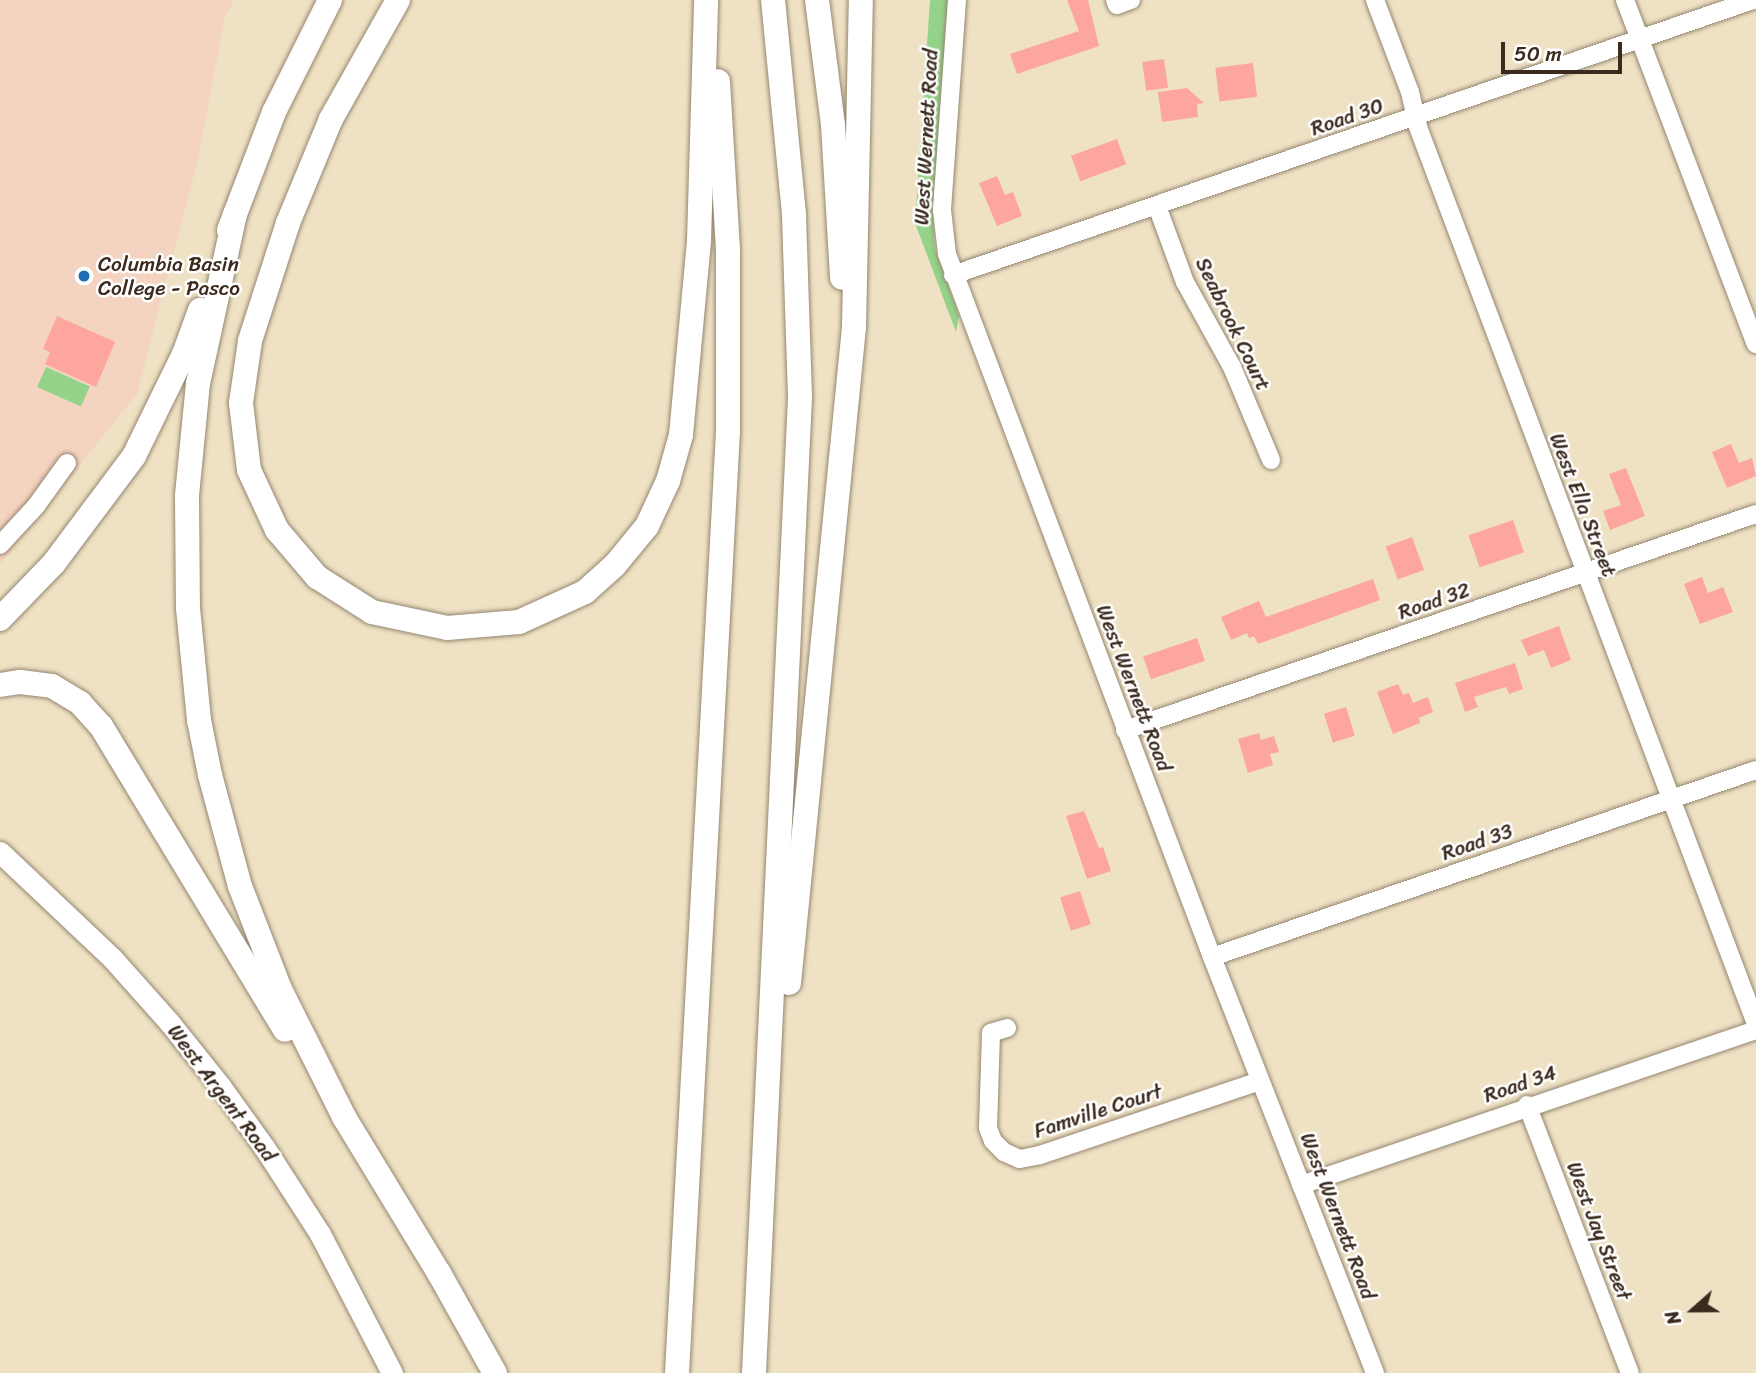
<!DOCTYPE html>
<style>
body{margin:0}
#map{position:relative;width:1756px;height:1373px;overflow:hidden;background:#efe2c4;font-family:Sriracha,sans-serif}
div>[style]{position:absolute}
[style*='--x']{left:calc(var(--x)*1px);top:calc(var(--y)*1px);width:calc(var(--w)*1px);rotate:calc(var(--a)*1deg)}
.built>*{inset:0;background:#f4d3c0}
.green>*{inset:0;background:#94d389;transform-origin:0 0}
.building>*{inset:0;background:#fda69d;transform-origin:0 0}
.roads{filter:drop-shadow(0 0 2px #958671) drop-shadow(0 0 2px #958671)}
.minor>*{height:18px;margin:-9px;padding:0 9px;transform-origin:9px;border-radius:9px;background:#fff}
.major>*{height:21px;margin:-10.5px;padding:0 10.5px;transform-origin:10.5px;border-radius:10.5px;background:#fff}
.highway>*{height:24px;margin:-12px;padding:0 12px;transform-origin:12px;border-radius:12px;background:#fff}
.dots>*{width:19px;height:19px;translate:-50% -50%;box-sizing:border-box;border:4px solid #fff;border-radius:50%}
span{translate:-50% -50%;white-space:nowrap;text-align:center;line-height:1.15;-webkit-text-stroke:5px #fff;paint-order:stroke}
.street-label{font-size:21px;color:#3b2a1e}
.poi-label{font-size:21px;color:#3b2a1e}
.left{translate:0 -50%;text-align:left}
.north{position:absolute;left:1658px;top:1275px;width:70px;height:70px;-webkit-text-stroke:5px #fff;paint-order:stroke;rotate:249deg;font-size:19px;font-weight:700;line-height:28px;text-align:center;color:#3b2a1e}
.north::after{content:'';display:block;margin:auto;width:24px;height:32px;background:#3b2a1e;clip-path:polygon(50% 0,100% 100%,50% 72%,0 100%)}
.scale{position:absolute;left:1501px;top:42px;width:121px;height:32px;box-sizing:border-box;border:4px solid #3b2a1e;border-top:0;padding-left:9px;font-size:21px;line-height:24px;white-space:nowrap;color:#3b2a1e;-webkit-text-stroke:5px #fff;paint-order:stroke}
</style>
<div id="map">
<div class="built">
<div style="clip-path:polygon(0 0,234px 0,225px 17px,198px 159px,137px 394px,0 564px)"></div>
</div>
<div class="green">
<div style="clip-path:polygon(930px 0,948px 0,933px 216px,935px 249px,959px 316px,956px 332px,915px 223px)"></div>
<div style="left:46px;top:367px;width:48px;height:22px;rotate:24deg"></div>
</div>
<div class="building">
<div style="clip-path:polygon(1067px 0,1088px 0,1099px 46px,1017px 74px,1010px 54px,1079px 31px)"></div>
<div style="left:1164px;top:59px;width:29px;height:22px;rotate:82deg"></div>
<div style="left:1253px;top:63px;width:34px;height:38px;rotate:83deg"></div>
<div style="clip-path:polygon(1187px 88px,1204px 103px,1197px 104px,1198px 117px,1162px 122px,1158px 92px)"></div>
<div style="left:1117px;top:139px;width:27px;height:49px;rotate:70deg"></div>
<div style="clip-path:polygon(997px 176px,1005px 195px,1013px 192px,1022px 216px,997px 226px,979px 183px)"></div>
<div style="clip-path:polygon(57px 316px,115px 342px,96px 387px,45px 364px,50px 352px,43px 349px)"></div>
<div style="clip-path:polygon(1731px 444px,1739px 463px,1752px 458px,1756px 476px,1727px 488px,1712px 452px)"></div>
<div style="clip-path:polygon(1626px 468px,1645px 516px,1610px 530px,1603px 511px,1621px 505px,1609px 474px)"></div>
<div style="left:1513px;top:520px;width:34px;height:47px;rotate:71deg"></div>
<div style="left:1412px;top:537px;width:35px;height:28px;rotate:70deg"></div>
<div style="clip-path:polygon(1702px 577px,1708px 593px,1723px 587px,1733px 612px,1700px 624px,1684px 584px)"></div>
<div style="clip-path:polygon(1373px 579px,1380px 600px,1258px 644px,1254px 636px,1249px 638px,1247px 633px,1231px 640px,1221px 617px,1259px 601px,1266px 617px)"></div>
<div style="clip-path:polygon(1559px 626px,1571px 660px,1551px 668px,1544px 650px,1528px 656px,1521px 640px)"></div>
<div style="left:1197px;top:638px;width:24px;height:57px;rotate:71deg"></div>
<div style="clip-path:polygon(1515px 663px,1523px 689px,1509px 694px,1506px 687px,1474px 697px,1478px 707px,1465px 712px,1455px 683px)"></div>
<div style="clip-path:polygon(1398px 684px,1403px 695px,1409px 693px,1413px 703px,1428px 697px,1433px 712px,1419px 718px,1420px 723px,1393px 734px,1377px 692px)"></div>
<div style="left:1346px;top:707px;width:30px;height:23px;rotate:73deg"></div>
<div style="clip-path:polygon(1259px 733px,1261px 740px,1274px 736px,1279px 752px,1270px 754px,1273px 765px,1248px 773px,1238px 739px)"></div>
<div style="clip-path:polygon(1084px 811px,1099px 848px,1103px 847px,1111px 871px,1087px 879px,1066px 816px)"></div>
<div style="left:1080px;top:891px;width:35px;height:21px;rotate:72deg"></div>
</div>
<div class="roads">
<div class="minor">
<div style="--x:957;--y:0;--w:211;--a:94.1"></div>
<div style="--x:942;--y:210;--w:44;--a:83.5"></div>
<div style="--x:947;--y:254;--w:751;--a:69.35"></div>
<div style="--x:1212;--y:957;--w:447;--a:68.6"></div>
<div style="--x:1115;--y:0;--w:5;--a:68"></div>
<div style="--x:1117;--y:5;--w:15;--a:-20"></div>
<div style="--x:1375;--y:0;--w:98;--a:69.2"></div>
<div style="--x:1410;--y:92;--w:36;--a:77"></div>
<div style="--x:1418;--y:127;--w:959;--a:69.35"></div>
<div style="--x:1625;--y:0;--w:368;--a:69.2"></div>
<div style="--x:1157;--y:206;--w:81;--a:69.8"></div>
<div style="--x:1185;--y:282;--w:97;--a:61.1"></div>
<div style="--x:1232;--y:367;--w:101;--a:67.2"></div>
<div style="--x:953;--y:275;--w:846;--a:-18.97"></div>
<div style="--x:0;--y:545;--w:53;--a:-47.3"></div>
<div style="--x:36;--y:506;--w:53;--a:-54.2"></div>
<div style="--x:1125;--y:730;--w:667;--a:-18.9"></div>
<div style="--x:1212;--y:957;--w:575;--a:-18.97"></div>
<div style="--x:1007;--y:1028;--w:17;--a:163"></div>
<div style="--x:991;--y:1033;--w:95;--a:91.8"></div>
<div style="--x:988;--y:1128;--w:14;--a:69"></div>
<div style="--x:993;--y:1141;--w:16;--a:45"></div>
<div style="--x:1004;--y:1152;--w:17;--a:24"></div>
<div style="--x:1020;--y:1159;--w:20;--a:-11"></div>
<div style="--x:1040;--y:1155;--w:232;--a:-18.6"></div>
<div style="--x:1527;--y:1105;--w:287;--a:69"></div>
<div style="--x:1301;--y:1185;--w:481;--a:-18.8"></div>
</div>
<div class="major">
<div style="--x:0;--y:852;--w:154;--a:43.4"></div>
<div style="--x:112;--y:958;--w:86;--a:48.3"></div>
<div style="--x:169;--y:1022;--w:83;--a:51.3"></div>
<div style="--x:221;--y:1087;--w:74;--a:54.4"></div>
<div style="--x:264;--y:1147;--w:103;--a:57.2"></div>
<div style="--x:320;--y:1234;--w:157;--a:62.6"></div>
</div>
<div class="highway">
<div style="--x:398;--y:0;--w:137;--a:119.4"></div>
<div style="--x:331;--y:119;--w:113;--a:112.5"></div>
<div style="--x:288;--y:223;--w:124;--a:107.9"></div>
<div style="--x:250;--y:341;--w:63;--a:98.3"></div>
<div style="--x:241;--y:403;--w:67;--a:83.2"></div>
<div style="--x:249;--y:470;--w:66;--a:65"></div>
<div style="--x:277;--y:530;--w:62;--a:49.6"></div>
<div style="--x:317;--y:577;--w:65;--a:32.5"></div>
<div style="--x:372;--y:612;--w:77;--a:12"></div>
<div style="--x:447;--y:628;--w:72;--a:-4.8"></div>
<div style="--x:519;--y:622;--w:72;--a:-24.4"></div>
<div style="--x:585;--y:592;--w:40;--a:-42"></div>
<div style="--x:615;--y:565;--w:50;--a:-50.6"></div>
<div style="--x:647;--y:526;--w:50;--a:-65"></div>
<div style="--x:668;--y:481;--w:48;--a:-74.2"></div>
<div style="--x:681;--y:435;--w:195;--a:-84.7"></div>
<div style="--x:699;--y:241;--w:241;--a:-88.3"></div>
<div style="--x:817;--y:0;--w:126;--a:82.7"></div>
<div style="--x:833;--y:125;--w:153;--a:86.6"></div>
<div style="--x:235;--y:214;--w:173;--a:102.3"></div>
<div style="--x:198;--y:383;--w:114;--a:95.6"></div>
<div style="--x:187;--y:496;--w:112;--a:89.5"></div>
<div style="--x:188;--y:608;--w:113;--a:84.4"></div>
<div style="--x:199;--y:720;--w:56;--a:78.7"></div>
<div style="--x:210;--y:775;--w:115;--a:74.9"></div>
<div style="--x:240;--y:886;--w:110;--a:68.8"></div>
<div style="--x:280;--y:989;--w:143;--a:63.4"></div>
<div style="--x:344;--y:1117;--w:183;--a:58.7"></div>
<div style="--x:439;--y:1273;--w:115;--a:60.8"></div>
<div style="--x:229;--y:230;--w:126;--a:-69.1"></div>
<div style="--x:274;--y:112;--w:125;--a:-63.4"></div>
<div style="--x:0;--y:619;--w:78;--a:-46"></div>
<div style="--x:54;--y:563;--w:134;--a:-53.2"></div>
<div style="--x:134;--y:456;--w:114;--a:-63.9"></div>
<div style="--x:184;--y:354;--w:47;--a:-70"></div>
<div style="--x:0;--y:685;--w:20;--a:-9"></div>
<div style="--x:20;--y:682;--w:32;--a:7"></div>
<div style="--x:52;--y:686;--w:33;--a:31"></div>
<div style="--x:80;--y:703;--w:31;--a:48"></div>
<div style="--x:101;--y:726;--w:355;--a:58.8"></div>
<div style="--x:789;--y:983;--w:659;--a:-84.34"></div>
<div style="--x:854;--y:327;--w:327;--a:-88.8"></div>
<div style="--x:677;--y:1373;--w:942;--a:-86.9"></div>
<div style="--x:728;--y:432;--w:182;--a:-90"></div>
<div style="--x:728;--y:250;--w:169;--a:-93.4"></div>
<div style="--x:754;--y:1373;--w:977;--a:-87.3"></div>
<div style="--x:800;--y:397;--w:183;--a:-91.9"></div>
<div style="--x:794;--y:214;--w:215;--a:-95.6"></div>
</div>
</div>
<div class="dots">
<div style="left:84px;top:276px;background:#1f6fb2"></div>
</div>
<div class="street-label">
<span style="left:1347px;top:117px;rotate:-19deg">Road 30</span>
<span style="left:926px;top:137px;rotate:-87deg">West Wernett Road</span>
<span style="left:1233px;top:324px;rotate:64deg">Seabrook Court</span>
<span style="left:1583px;top:505px;rotate:69deg">West Ella Street</span>
<span style="left:1434px;top:601px;rotate:-19deg">Road 32</span>
<span style="left:1134px;top:688px;rotate:69deg">West Wernett Road</span>
<span style="left:1477px;top:842px;rotate:-19deg">Road 33</span>
<span style="left:1520px;top:1084px;rotate:-19deg">Road 34</span>
<span style="left:222px;top:1093px;rotate:53deg">West Argent Road</span>
<span style="left:1098px;top:1111px;rotate:-18deg">Famville Court</span>
<span style="left:1338px;top:1216px;rotate:69deg">West Wernett Road</span>
<span style="left:1599px;top:1231px;rotate:69deg">West Jay Street</span>
</div>
<div class="poi-label">
<span class="left" style="left:98px;top:276px">Columbia Basin<br>College - Pasco</span>
</div>
<div class="north">N</div>
<div class="scale">50 m</div>
</div>
